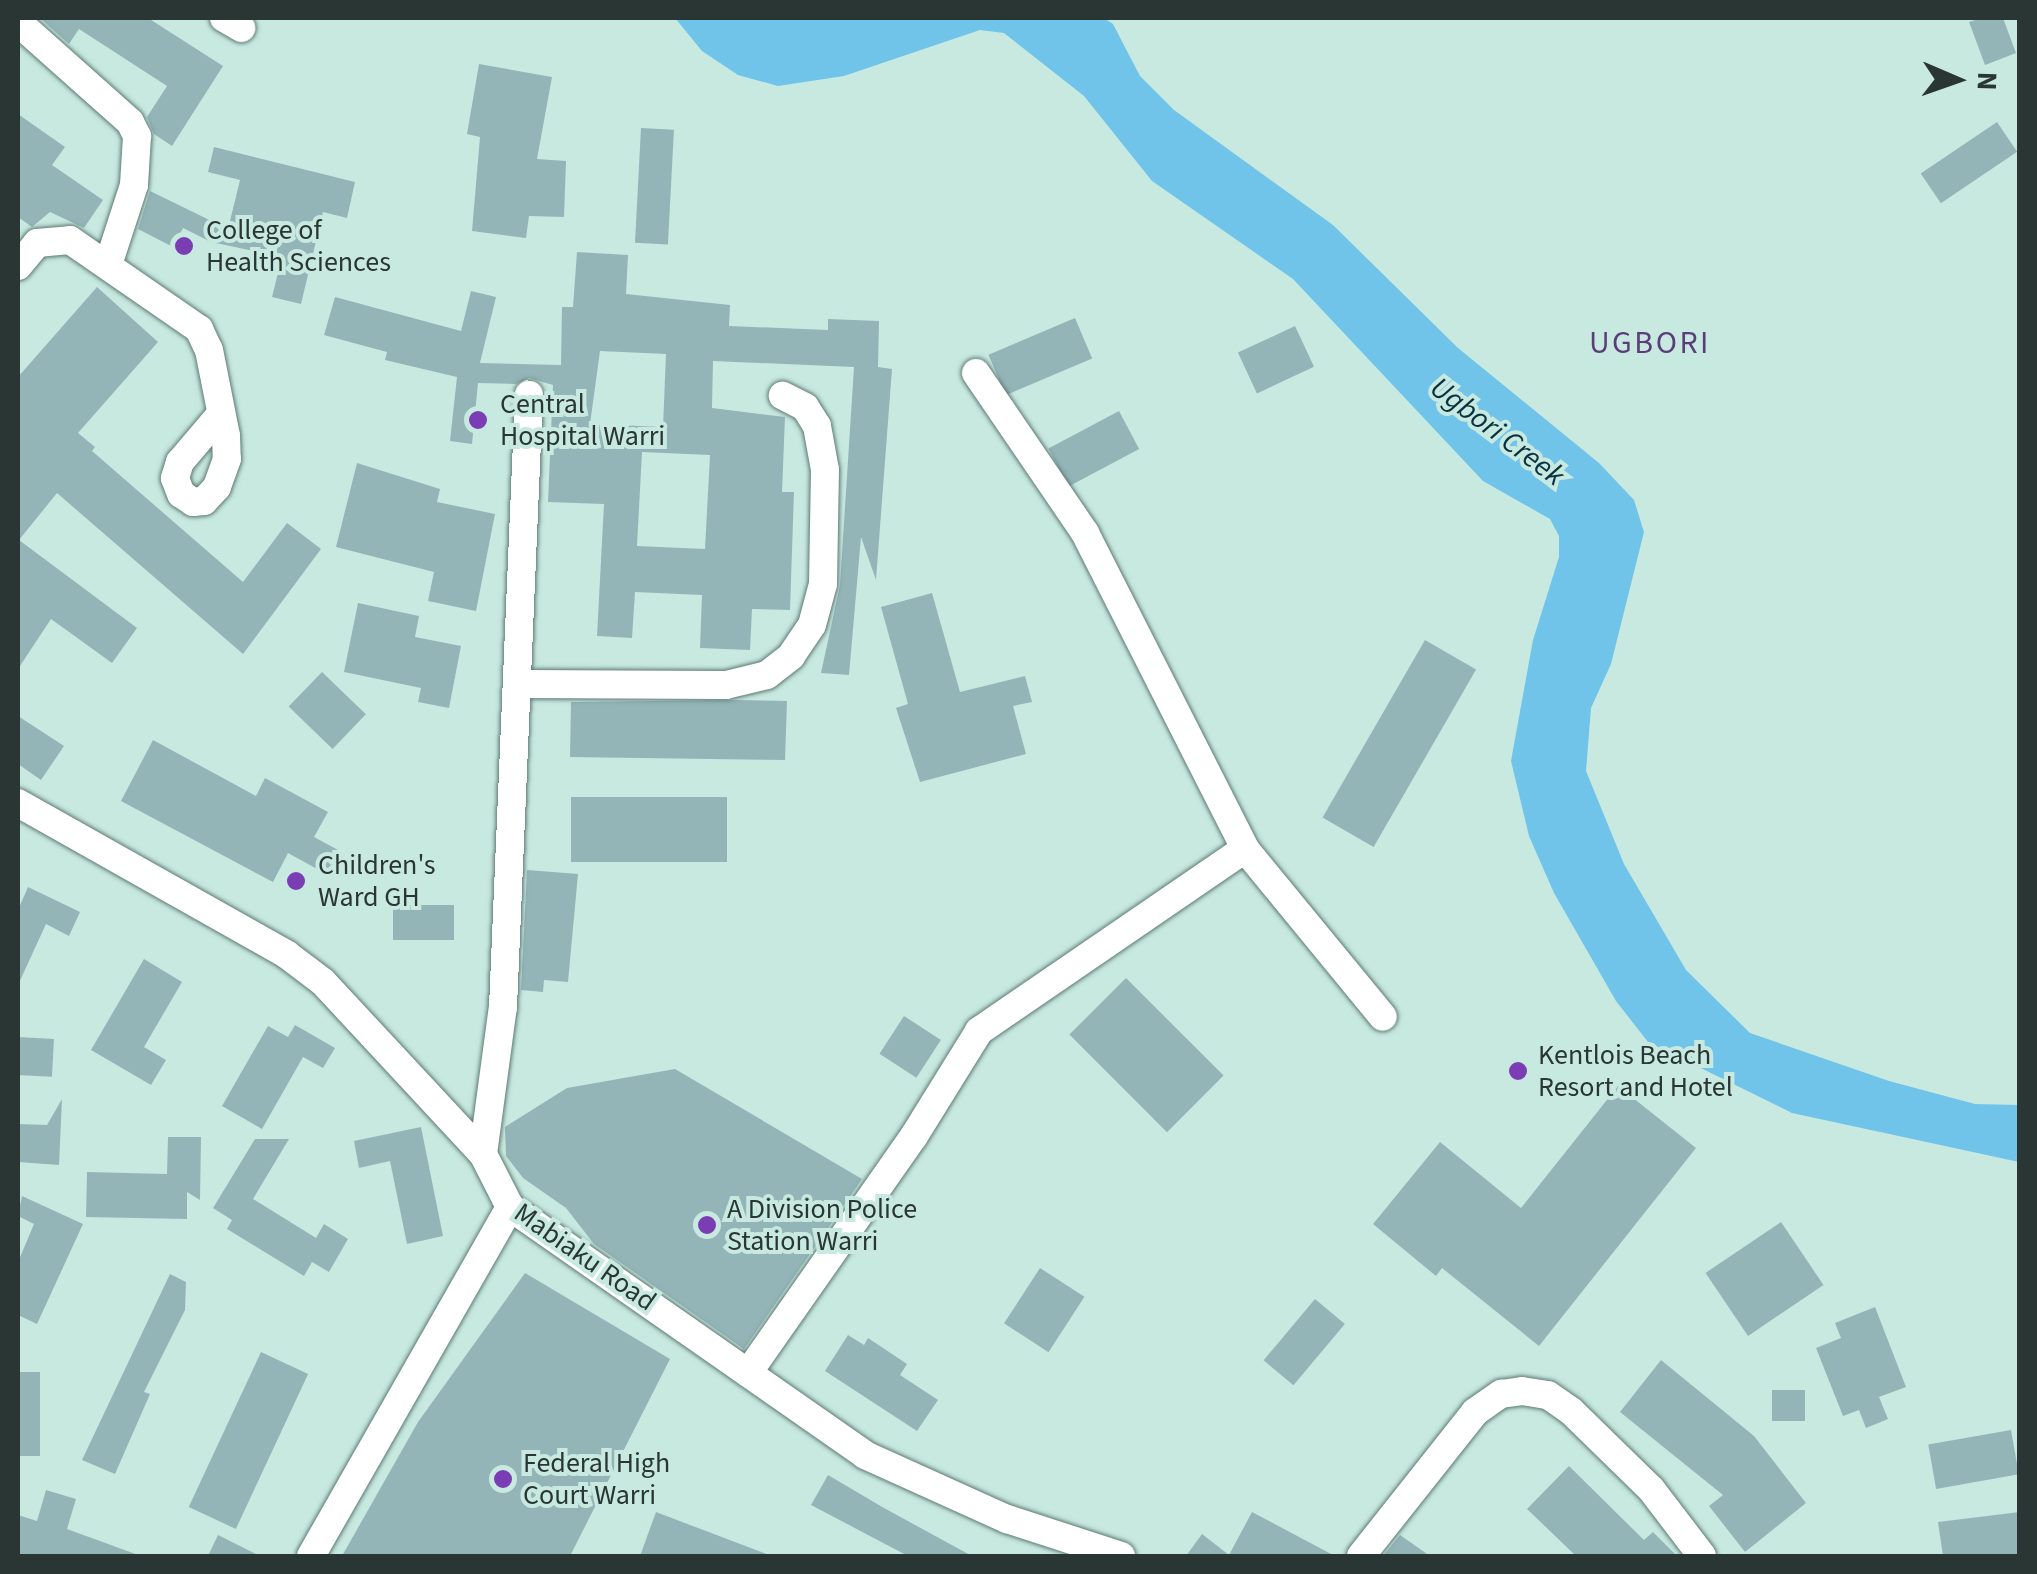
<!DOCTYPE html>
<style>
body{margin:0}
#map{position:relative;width:2037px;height:1574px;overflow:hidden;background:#c8e9e0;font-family:"Source Sans 3",sans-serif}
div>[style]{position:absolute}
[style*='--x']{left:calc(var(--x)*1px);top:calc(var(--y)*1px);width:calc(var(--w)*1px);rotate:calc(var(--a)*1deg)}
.water>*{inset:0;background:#71c4e9}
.building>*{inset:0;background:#94b5b8;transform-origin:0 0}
.roads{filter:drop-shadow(0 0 2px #5c7a73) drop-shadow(0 0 2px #5c7a73)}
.minor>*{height:28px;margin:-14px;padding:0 14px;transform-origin:14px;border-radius:14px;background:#fff}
.dots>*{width:28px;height:28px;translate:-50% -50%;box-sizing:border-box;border:5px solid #c8e9e0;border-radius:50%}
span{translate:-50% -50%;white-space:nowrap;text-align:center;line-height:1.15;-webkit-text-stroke:8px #c8e9e0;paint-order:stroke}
.poi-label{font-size:28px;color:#293633}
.left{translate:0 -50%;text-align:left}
.street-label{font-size:28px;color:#293633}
.water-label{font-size:30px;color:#093140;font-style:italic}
.quarter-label{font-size:32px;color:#5a3e79;letter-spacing:2.5px}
.frame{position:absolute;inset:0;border:20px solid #293633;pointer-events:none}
.north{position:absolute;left:1907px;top:30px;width:100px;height:100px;-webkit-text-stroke:8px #c8e9e0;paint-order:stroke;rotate:92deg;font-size:28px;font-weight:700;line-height:40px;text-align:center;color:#293633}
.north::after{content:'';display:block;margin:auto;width:35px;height:45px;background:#293633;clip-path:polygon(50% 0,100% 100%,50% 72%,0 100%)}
</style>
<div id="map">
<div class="water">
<div style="clip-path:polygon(675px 18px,1104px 18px,1113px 24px,1140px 76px,1174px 110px,1333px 225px,1458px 348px,1599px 463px,1634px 500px,1644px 532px,1611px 664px,1591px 708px,1586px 771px,1624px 864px,1686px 970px,1750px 1033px,1889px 1081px,1975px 1104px,2019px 1105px,2019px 1162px,1792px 1113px,1648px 1042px,1616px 1001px,1554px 893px,1529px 836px,1511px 761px,1533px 640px,1559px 557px,1559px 536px,1550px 519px,1483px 481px,1293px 279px,1152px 181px,1084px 96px,1004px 33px,980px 30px,844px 76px,778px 86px,738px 75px,702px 51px)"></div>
</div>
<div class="building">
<div style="clip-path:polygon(40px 18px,148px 18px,223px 66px,172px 146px,154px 134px,147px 117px,167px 86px,79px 29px,69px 44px)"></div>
<div style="clip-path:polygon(1982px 18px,2003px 18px,2016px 53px,1985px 65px,1969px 22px)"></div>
<div style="clip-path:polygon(479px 64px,552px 77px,537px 159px,566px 161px,564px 217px,529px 216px,526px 238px,472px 231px,480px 137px,467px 134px)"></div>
<div style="clip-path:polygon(18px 114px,65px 147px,52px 165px,103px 200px,84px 228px,50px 212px,32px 227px,18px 217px)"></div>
<div style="left:1997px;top:122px;width:36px;height:92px;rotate:56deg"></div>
<div style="left:641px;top:128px;width:33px;height:115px;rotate:3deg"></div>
<div style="clip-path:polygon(214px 147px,355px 182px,347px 218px,323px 212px,301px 304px,272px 297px,282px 257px,211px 242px,183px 228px,173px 247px,138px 229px,150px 191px,228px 229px,240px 180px,208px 172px)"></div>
<div style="clip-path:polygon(evenodd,577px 252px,628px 255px,626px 294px,730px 305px,729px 326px,828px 330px,828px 319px,879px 321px,878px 367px,892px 369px,876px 580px,861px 537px,849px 675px,821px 673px,840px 585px,854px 367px,713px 361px,712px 408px,785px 417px,782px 492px,794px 492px,790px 610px,752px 609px,750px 650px,700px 648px,702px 595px,635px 592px,632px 638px,597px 636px,604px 504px,548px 502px,553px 385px,529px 378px,516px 384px,478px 383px,472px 444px,450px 441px,457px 377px,385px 360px,387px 352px,324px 335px,335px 297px,461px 331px,471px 291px,496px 297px,480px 363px,561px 365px,562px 307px,573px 307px,577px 252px,600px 351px,666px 354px,663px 427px,590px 424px,600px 351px,577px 252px,642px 452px,710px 455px,705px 549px,637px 546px,642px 452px)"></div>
<div style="clip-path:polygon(97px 287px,158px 342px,78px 433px,95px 447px,92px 451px,243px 582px,287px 523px,321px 549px,243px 654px,57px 493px,19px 540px,137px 628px,112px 663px,51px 619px,18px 669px,18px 377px)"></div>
<div style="left:1075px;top:318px;width:44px;height:94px;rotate:67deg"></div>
<div style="left:1295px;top:326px;width:45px;height:63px;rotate:65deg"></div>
<div style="left:1119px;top:411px;width:43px;height:80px;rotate:62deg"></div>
<div style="clip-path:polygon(357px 463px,440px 489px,437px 502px,495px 514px,476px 611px,428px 601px,434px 572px,336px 547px)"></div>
<div style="clip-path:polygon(932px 593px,960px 692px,1025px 676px,1032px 702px,1013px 706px,1026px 754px,920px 782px,896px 708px,908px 704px,881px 607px)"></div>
<div style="clip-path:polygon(358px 603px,419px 616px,415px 637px,461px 646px,449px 708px,418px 702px,421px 688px,344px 672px)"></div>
<div style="left:1425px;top:640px;width:59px;height:205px;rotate:30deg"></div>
<div style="left:322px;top:672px;width:61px;height:48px;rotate:44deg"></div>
<div style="clip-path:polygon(738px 700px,787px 701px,785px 760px,570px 757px,571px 702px)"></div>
<div style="clip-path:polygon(18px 716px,64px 746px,41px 780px,18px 764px)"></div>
<div style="clip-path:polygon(153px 740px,256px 796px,265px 778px,328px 812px,314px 837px,340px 851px,328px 875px,288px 853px,273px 882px,121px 801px)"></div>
<div style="left:571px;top:797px;width:156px;height:65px"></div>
<div style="clip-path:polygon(527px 870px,578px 874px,568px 982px,544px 980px,543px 992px,521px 990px)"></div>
<div style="clip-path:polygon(28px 887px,80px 912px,69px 936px,46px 924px,18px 985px,18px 910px)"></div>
<div style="left:393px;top:905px;width:61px;height:35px"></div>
<div style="clip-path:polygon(144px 959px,182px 982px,144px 1047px,166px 1060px,151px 1085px,91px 1050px)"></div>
<div style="left:1126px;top:978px;width:138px;height:80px;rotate:45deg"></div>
<div style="left:904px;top:1016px;width:44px;height:45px;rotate:33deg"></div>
<div style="clip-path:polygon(295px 1025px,335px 1048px,323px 1068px,303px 1057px,262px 1129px,222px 1106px,268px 1026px,288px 1037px)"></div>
<div style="left:18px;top:1037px;width:36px;height:38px;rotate:3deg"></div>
<div style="clip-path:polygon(675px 1069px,862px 1179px,744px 1349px,594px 1244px,566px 1208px,523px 1178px,506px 1156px,505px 1127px,567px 1088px)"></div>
<div style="clip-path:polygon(1618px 1086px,1696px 1148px,1539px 1346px,1442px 1268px,1436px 1276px,1373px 1224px,1440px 1142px,1521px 1208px)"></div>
<div style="clip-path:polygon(62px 1099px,59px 1165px,18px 1162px,18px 1124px,47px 1125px)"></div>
<div style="clip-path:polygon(421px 1127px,443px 1236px,407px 1244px,390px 1161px,359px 1168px,354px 1141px)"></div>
<div style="clip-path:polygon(168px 1137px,201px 1137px,200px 1200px,187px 1192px,187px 1219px,86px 1217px,87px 1172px,167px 1174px)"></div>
<div style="clip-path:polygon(255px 1139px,289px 1139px,253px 1199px,316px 1238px,324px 1224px,348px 1239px,329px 1272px,312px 1262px,304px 1276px,227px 1229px,232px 1220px,213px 1208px)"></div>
<div style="clip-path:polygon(22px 1196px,83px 1224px,37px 1324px,18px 1315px,18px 1262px,34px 1224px,18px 1216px)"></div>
<div style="left:1781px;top:1222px;width:76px;height:91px;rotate:56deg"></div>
<div style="left:1040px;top:1268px;width:53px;height:66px;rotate:33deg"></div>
<div style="clip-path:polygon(525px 1273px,670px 1359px,570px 1556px,342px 1556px,418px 1422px)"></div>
<div style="clip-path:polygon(170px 1274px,186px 1282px,185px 1310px,144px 1392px,150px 1394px,115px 1474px,82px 1460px)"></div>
<div style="left:1315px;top:1299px;width:39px;height:80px;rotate:40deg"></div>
<div style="clip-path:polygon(1875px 1307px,1906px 1387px,1879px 1397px,1888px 1419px,1866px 1428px,1859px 1410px,1843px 1416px,1816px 1348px,1841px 1338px,1835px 1323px)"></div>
<div style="clip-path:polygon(848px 1335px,864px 1345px,868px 1338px,907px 1364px,900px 1375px,938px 1400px,917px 1431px,825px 1371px)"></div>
<div style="left:261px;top:1352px;width:52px;height:171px;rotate:25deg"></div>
<div style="clip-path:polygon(1661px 1360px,1754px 1436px,1806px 1503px,1745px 1552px,1709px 1506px,1723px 1495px,1620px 1412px)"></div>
<div style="left:18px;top:1372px;width:22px;height:84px"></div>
<div style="left:1772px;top:1390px;width:33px;height:31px"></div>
<div style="left:2011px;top:1430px;width:45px;height:84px;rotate:80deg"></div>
<div style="clip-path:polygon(1569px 1466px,1644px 1540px,1653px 1532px,1677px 1556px,1576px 1556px,1527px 1509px)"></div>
<div style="clip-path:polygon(828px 1475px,884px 1508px,972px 1556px,908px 1556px,811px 1505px)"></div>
<div style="clip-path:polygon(46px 1490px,76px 1499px,67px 1529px,141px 1556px,18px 1556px,18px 1515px,37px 1521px)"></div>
<div style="clip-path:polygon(656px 1512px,769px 1555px,769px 1556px,640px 1556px)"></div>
<div style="clip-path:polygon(1252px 1512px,1335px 1556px,1186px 1556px,1202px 1534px,1229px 1555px)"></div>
<div style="clip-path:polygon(2020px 1512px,2020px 1556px,1943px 1556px,1938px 1522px)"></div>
<div style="clip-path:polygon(218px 1535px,260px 1556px,208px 1556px)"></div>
<div style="clip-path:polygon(1400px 1535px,1430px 1556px,1383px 1556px)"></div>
</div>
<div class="roads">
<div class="minor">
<div style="--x:224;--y:18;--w:20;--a:30"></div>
<div style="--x:20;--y:24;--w:147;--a:41.7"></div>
<div style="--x:130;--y:122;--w:16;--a:63"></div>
<div style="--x:137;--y:136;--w:49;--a:93.5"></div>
<div style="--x:134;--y:185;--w:81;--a:108"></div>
<div style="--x:18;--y:266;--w:30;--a:-50"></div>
<div style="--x:37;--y:243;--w:33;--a:-5"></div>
<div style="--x:70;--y:240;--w:157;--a:34.6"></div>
<div style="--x:199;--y:329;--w:23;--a:65"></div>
<div style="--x:209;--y:350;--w:88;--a:78.8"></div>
<div style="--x:226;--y:436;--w:23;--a:88"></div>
<div style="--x:227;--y:459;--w:30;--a:110"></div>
<div style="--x:217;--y:487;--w:19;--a:133"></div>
<div style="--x:204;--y:501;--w:11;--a:175"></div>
<div style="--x:193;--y:502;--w:14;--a:-146"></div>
<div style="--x:181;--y:494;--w:17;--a:-111"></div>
<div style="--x:175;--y:478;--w:17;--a:-73"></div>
<div style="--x:180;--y:462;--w:62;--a:-49.6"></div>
<div style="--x:976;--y:373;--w:194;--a:55.7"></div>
<div style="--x:1085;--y:533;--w:354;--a:63.1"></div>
<div style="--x:1245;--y:849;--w:217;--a:50.6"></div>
<div style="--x:519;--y:684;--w:207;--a:0.3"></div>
<div style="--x:726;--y:685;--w:42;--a:-13.7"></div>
<div style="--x:767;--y:675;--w:31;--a:-38"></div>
<div style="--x:791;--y:656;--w:37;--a:-56"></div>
<div style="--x:812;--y:625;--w:42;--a:-75"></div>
<div style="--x:823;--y:584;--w:114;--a:-89"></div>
<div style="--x:825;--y:470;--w:45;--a:-100.3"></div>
<div style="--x:817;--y:426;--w:22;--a:-122"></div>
<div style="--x:805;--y:407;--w:25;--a:-153"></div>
<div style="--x:18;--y:803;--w:308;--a:29.4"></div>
<div style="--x:286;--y:954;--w:46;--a:37.1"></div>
<div style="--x:323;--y:982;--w:235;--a:47.1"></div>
<div style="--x:483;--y:1154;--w:59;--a:63"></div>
<div style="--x:510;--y:1207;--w:433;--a:34.9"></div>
<div style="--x:865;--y:1455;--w:156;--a:24.3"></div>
<div style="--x:1007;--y:1519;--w:120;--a:18"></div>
<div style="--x:483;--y:1154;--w:148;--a:-82.3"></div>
<div style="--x:503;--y:1007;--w:613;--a:-87.57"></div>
<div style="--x:748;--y:1373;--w:289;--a:-55"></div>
<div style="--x:914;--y:1136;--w:123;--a:-58.2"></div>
<div style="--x:979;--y:1031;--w:322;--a:-34.4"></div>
<div style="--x:311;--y:1556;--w:402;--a:-60.3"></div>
<div style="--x:1361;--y:1556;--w:184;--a:-51.6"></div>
<div style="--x:1475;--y:1412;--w:32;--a:-35"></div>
<div style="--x:1501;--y:1394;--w:21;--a:-8"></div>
<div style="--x:1522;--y:1391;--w:26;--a:9"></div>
<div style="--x:1548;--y:1395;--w:28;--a:35"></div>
<div style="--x:1571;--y:1411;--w:112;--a:44.3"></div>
<div style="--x:1651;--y:1489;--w:84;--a:52.7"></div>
</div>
</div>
<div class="dots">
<div style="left:184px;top:246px;background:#7a3db3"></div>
<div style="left:478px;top:420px;background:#7a3db3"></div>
<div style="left:296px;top:881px;background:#7a3db3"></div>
<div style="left:1518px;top:1071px;background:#7a3db3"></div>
<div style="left:707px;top:1225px;background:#7a3db3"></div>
<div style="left:503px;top:1479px;background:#7a3db3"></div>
</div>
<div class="poi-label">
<span class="left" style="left:206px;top:246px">College of<br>Health Sciences</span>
<span class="left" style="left:500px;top:420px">Central<br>Hospital Warri</span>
<span class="left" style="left:318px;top:881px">Children's<br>Ward GH</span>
<span class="left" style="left:1538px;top:1071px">Kentlois Beach<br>Resort and Hotel</span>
<span class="left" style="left:727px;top:1225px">A Division Police<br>Station Warri</span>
<span class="left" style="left:523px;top:1479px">Federal High<br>Court Warri</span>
</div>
<div class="street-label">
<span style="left:585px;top:1257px;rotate:35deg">Mabiaku Road</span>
</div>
<div class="water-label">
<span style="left:1497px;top:432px;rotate:37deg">Ugbori Creek</span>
</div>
<div class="quarter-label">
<span style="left:1650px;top:343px">UGBORI</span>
</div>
<div class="frame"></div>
<div class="north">N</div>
</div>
